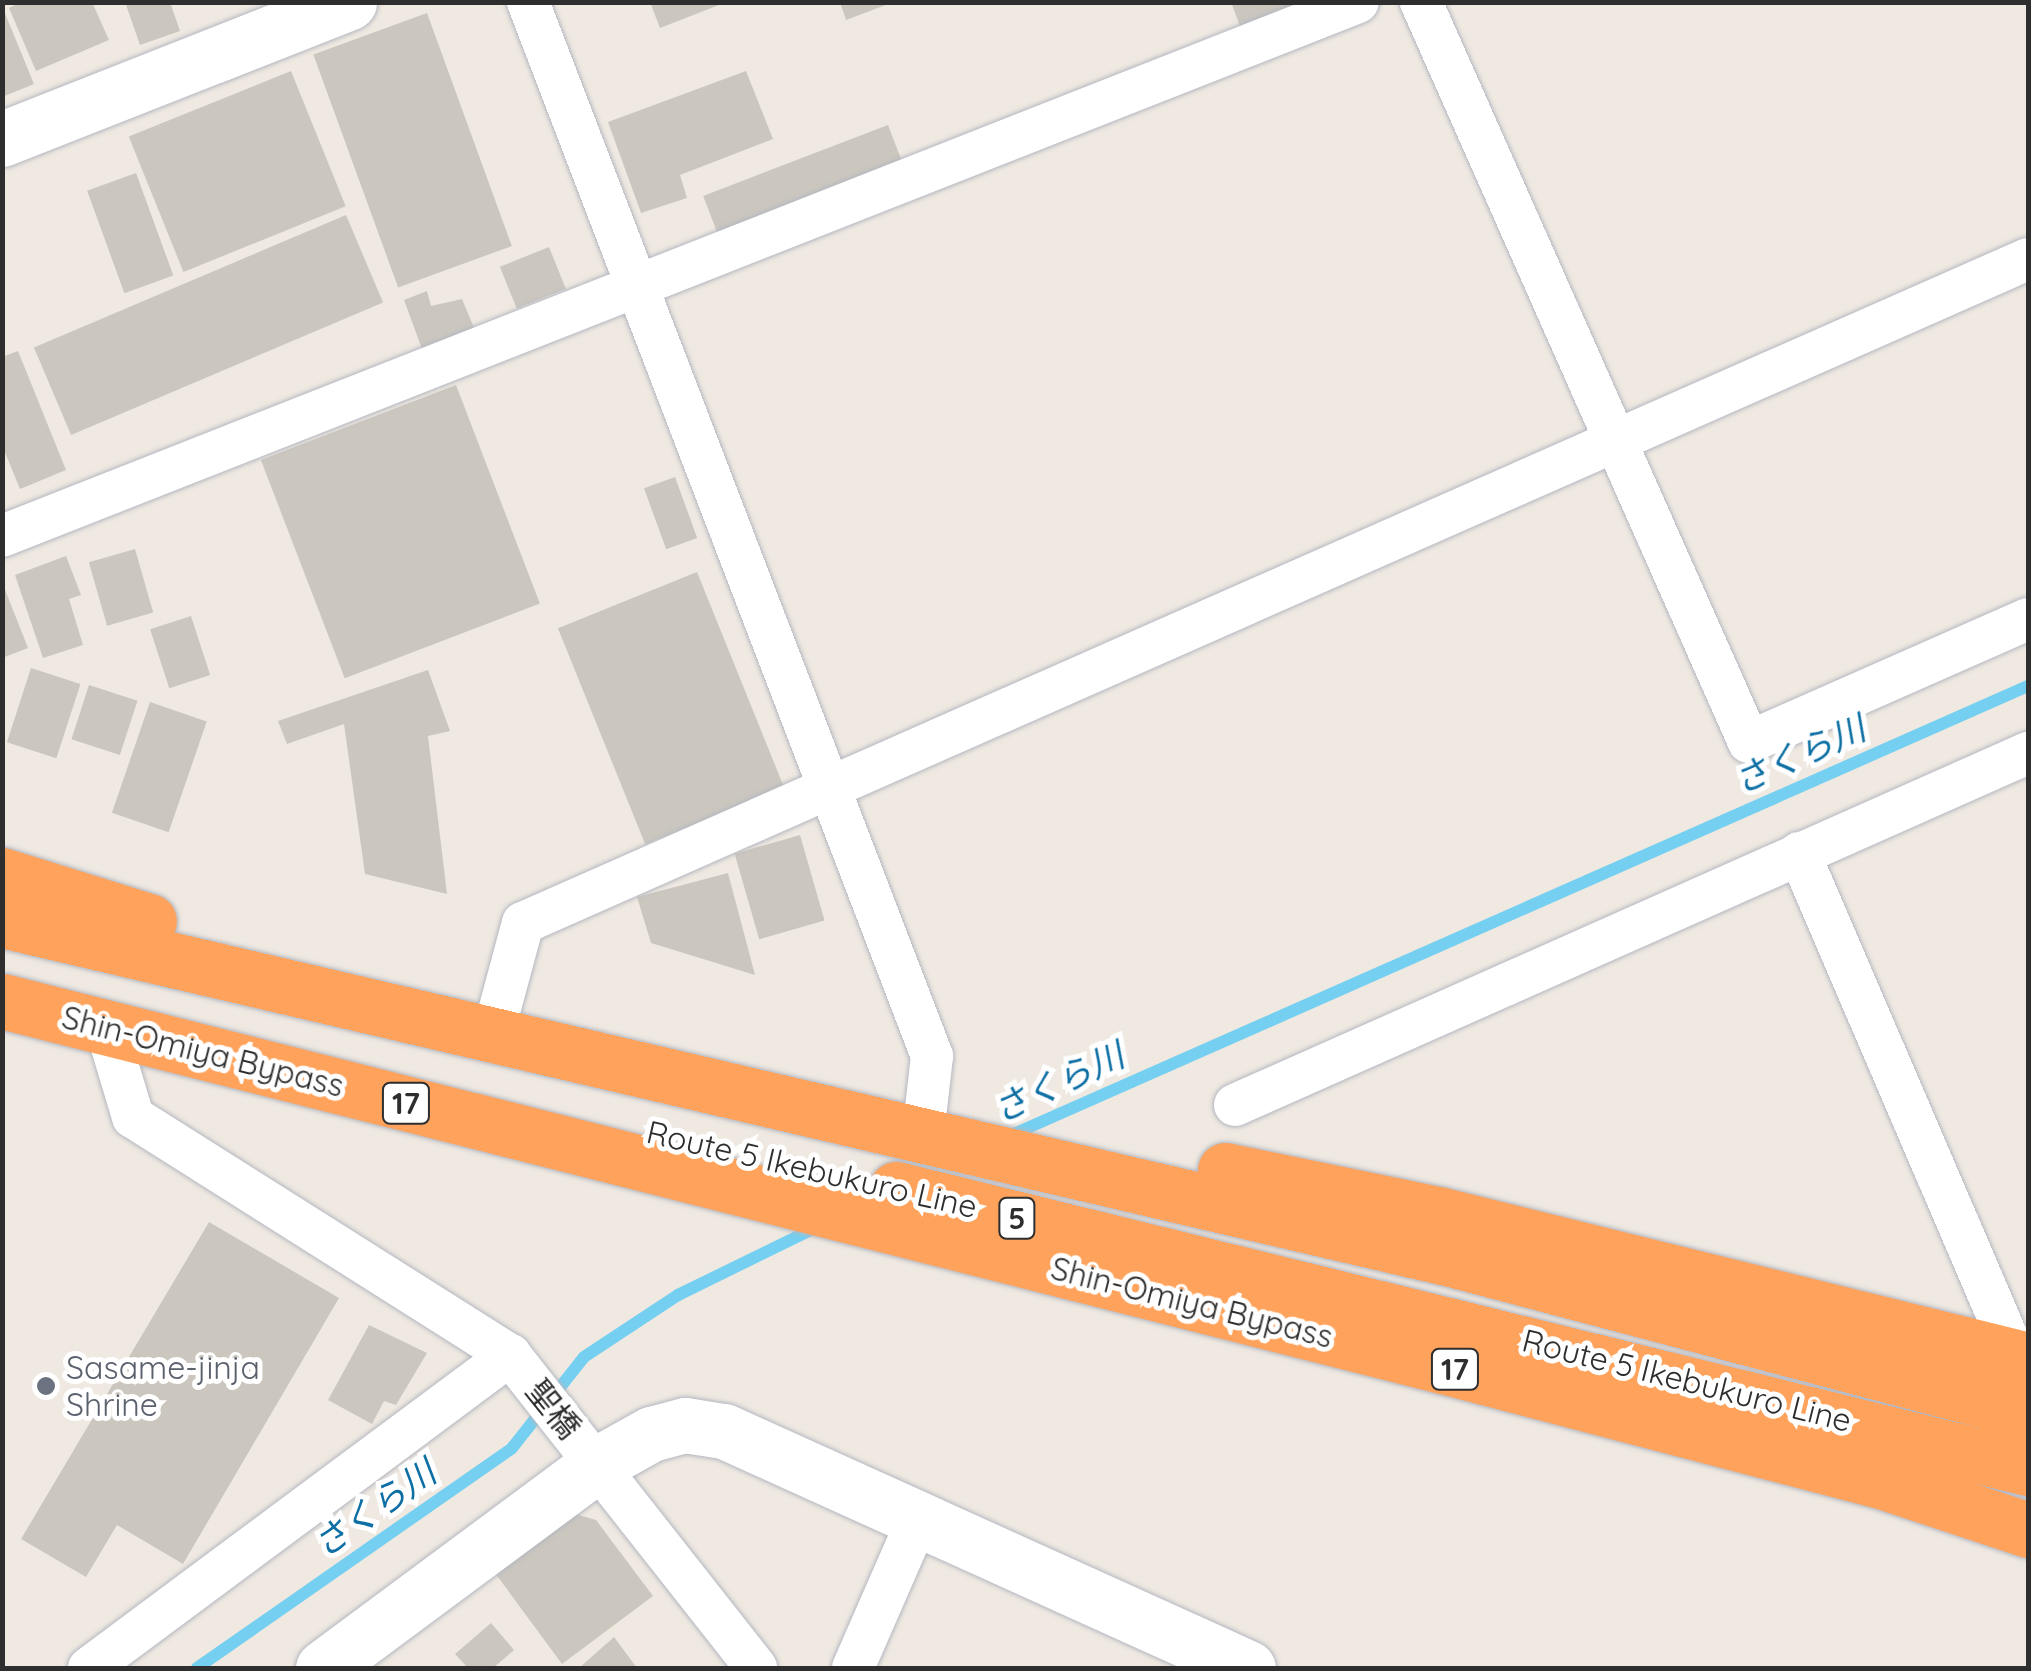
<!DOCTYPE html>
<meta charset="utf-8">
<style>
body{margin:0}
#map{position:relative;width:2031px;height:1671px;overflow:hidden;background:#efe9e1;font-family:Quicksand,"Noto Sans JP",sans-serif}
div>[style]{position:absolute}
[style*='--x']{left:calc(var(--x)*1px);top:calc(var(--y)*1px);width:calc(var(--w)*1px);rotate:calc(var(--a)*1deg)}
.stream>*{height:12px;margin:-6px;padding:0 6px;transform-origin:6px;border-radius:6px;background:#75cff0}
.building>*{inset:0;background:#cbc7bf;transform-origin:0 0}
.roads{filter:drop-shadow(0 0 2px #b4b7c1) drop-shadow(0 0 2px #b4b7c1)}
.street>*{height:42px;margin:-21px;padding:0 21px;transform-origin:21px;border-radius:21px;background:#fff}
.secondary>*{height:55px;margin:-27.5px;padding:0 27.5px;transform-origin:27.5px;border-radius:27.5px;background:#fff}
.highway>*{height:55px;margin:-27.5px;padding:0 27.5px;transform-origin:27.5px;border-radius:27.5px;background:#ffa35c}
.dots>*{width:28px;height:28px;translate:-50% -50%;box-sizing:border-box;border:5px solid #fff;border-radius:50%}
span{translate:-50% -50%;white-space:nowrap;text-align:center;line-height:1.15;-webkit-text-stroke:10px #fff;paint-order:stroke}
.shield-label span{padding:2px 8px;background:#fff;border:2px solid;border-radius:8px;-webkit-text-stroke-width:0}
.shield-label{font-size:30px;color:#2e2e2e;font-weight:700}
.street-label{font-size:32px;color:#2e2e2e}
.worship-label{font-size:32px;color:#5b616d}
.left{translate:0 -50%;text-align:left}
.water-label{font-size:35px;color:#0d6fa3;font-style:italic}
.frame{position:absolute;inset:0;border:5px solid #2e2e2e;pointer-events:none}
</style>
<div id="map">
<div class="stream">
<div style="--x:1007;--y:1137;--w:1116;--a:-23.83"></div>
<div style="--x:197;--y:1668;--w:384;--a:-34.9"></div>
<div style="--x:512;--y:1448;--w:116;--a:-51.6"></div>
<div style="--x:584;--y:1357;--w:113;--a:-33.4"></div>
<div style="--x:678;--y:1295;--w:155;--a:-26.1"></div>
</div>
<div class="building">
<div style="clip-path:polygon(21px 2px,92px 2px,109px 40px,36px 71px,9px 8px)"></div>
<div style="clip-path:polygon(125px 2px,170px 2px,180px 31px,140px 45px)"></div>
<div style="clip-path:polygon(650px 2px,724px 2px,724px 3px,660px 28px)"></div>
<div style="clip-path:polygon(840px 2px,891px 2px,891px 3px,846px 20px)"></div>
<div style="clip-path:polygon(1231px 2px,1290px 2px,1293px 8px,1241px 29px)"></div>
<div style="clip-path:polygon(2px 6px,34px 84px,2px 97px)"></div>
<div style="left:427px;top:13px;width:248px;height:121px;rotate:70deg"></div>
<div style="left:291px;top:71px;width:146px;height:175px;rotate:68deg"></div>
<div style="clip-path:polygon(746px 71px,773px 139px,680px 175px,687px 198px,641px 213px,608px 122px)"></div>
<div style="left:888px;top:125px;width:43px;height:198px;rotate:69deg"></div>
<div style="left:136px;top:173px;width:109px;height:52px;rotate:70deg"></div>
<div style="left:346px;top:215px;width:95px;height:339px;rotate:67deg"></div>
<div style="left:549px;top:247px;width:45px;height:53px;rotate:68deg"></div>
<div style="clip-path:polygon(427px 291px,431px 306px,462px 299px,475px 330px,422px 349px,404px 300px)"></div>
<div style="clip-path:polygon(18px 351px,66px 470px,20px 489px,2px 445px,2px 357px)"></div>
<div style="left:456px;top:385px;width:234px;height:209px;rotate:69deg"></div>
<div style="left:675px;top:477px;width:65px;height:33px;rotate:70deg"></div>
<div style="left:135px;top:549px;width:66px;height:48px;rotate:74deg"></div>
<div style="clip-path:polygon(66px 556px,81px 595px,69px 599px,83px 645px,43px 658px,15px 575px)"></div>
<div style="left:697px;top:572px;width:233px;height:150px;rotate:68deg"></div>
<div style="clip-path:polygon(2px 582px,28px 648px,2px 658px)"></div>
<div style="left:191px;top:616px;width:62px;height:43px;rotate:72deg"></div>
<div style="left:31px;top:668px;width:52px;height:78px;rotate:18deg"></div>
<div style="clip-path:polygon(428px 670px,450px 731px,428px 736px,447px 894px,365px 874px,344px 724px,287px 744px,278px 721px)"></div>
<div style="left:89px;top:685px;width:51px;height:57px;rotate:18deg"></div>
<div style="left:150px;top:702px;width:60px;height:117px;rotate:19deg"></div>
<div style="left:800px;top:835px;width:89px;height:68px;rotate:74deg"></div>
<div style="clip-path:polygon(728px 873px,755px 975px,651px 943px,637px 897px)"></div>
<div style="clip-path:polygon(209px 1222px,339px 1298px,183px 1564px,117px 1525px,86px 1577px,21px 1539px)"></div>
<div style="clip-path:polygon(369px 1325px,427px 1353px,396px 1405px,384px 1401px,372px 1424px,328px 1400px)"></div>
<div style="clip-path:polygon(572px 1513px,596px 1520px,653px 1596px,562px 1664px,495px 1573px)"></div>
<div style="clip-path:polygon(491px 1623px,514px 1650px,493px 1668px,468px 1668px,455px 1654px)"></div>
<div style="clip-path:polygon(614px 1637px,637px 1668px,579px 1668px)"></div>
</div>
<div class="roads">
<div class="street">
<div style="--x:528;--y:2;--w:1129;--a:69.03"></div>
<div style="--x:932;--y:1056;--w:53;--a:96.5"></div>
<div style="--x:1421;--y:2;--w:809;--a:66.1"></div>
<div style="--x:1749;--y:742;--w:305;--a:-23.8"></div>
<div style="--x:2;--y:536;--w:1457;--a:-21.49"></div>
<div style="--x:1799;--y:853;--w:547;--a:66.76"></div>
<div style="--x:500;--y:1008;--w:88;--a:-74.9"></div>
<div style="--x:523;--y:923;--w:1645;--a:-23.81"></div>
<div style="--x:106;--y:1027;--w:94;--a:73.3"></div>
<div style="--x:133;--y:1117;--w:446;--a:32.3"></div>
<div style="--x:510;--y:1355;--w:398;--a:51.8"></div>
<div style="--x:1235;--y:1105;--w:868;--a:-23.94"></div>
<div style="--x:89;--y:1668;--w:525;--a:-36.63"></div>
<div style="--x:853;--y:1668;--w:163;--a:-66.4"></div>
</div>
<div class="secondary">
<div style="--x:2;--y:139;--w:373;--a:-21.5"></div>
<div style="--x:323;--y:1668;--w:344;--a:-36.6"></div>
<div style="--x:599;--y:1463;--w:60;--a:-29.1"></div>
<div style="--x:651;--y:1434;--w:35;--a:-15"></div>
<div style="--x:685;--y:1425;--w:39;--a:9"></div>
<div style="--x:724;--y:1431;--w:575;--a:24.34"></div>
</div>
<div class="highway">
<div style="--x:2;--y:875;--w:154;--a:17.4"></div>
<div style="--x:2;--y:920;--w:1484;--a:13.17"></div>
<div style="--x:1447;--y:1258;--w:601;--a:14.85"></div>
<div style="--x:2;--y:1001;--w:1486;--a:14.22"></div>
<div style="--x:1442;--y:1366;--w:454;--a:14.7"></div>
<div style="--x:1881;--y:1481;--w:155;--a:18.4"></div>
<div style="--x:1225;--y:1170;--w:217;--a:11.7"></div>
<div style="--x:1438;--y:1214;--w:608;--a:13.9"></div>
<div style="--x:896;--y:1189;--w:1166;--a:13.85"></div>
</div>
</div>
<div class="dots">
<div style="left:46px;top:1386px;background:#6b7280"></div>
</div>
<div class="shield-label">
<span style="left:406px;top:1103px">17</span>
<span style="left:1017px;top:1218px">5</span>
<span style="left:1455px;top:1369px">17</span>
</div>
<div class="street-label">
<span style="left:203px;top:1051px;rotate:14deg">Shin-Omiya Bypass</span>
<span style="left:812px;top:1169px;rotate:13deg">Route 5 Ikebukuro Line</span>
<span style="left:1192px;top:1302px;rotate:14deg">Shin-Omiya Bypass</span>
<span style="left:1687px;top:1380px;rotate:14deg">Route 5 Ikebukuro Line</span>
<span style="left:554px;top:1409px;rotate:51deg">聖橋</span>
</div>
<div class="worship-label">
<span class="left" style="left:66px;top:1386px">Sasame-jinja<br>Shrine</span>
</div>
<div class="water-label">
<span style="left:1799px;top:754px;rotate:-24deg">さくら川</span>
<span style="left:1058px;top:1082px;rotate:-25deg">さくら川</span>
<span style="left:374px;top:1508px;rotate:-35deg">さくら川</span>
</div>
<div class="frame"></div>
</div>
